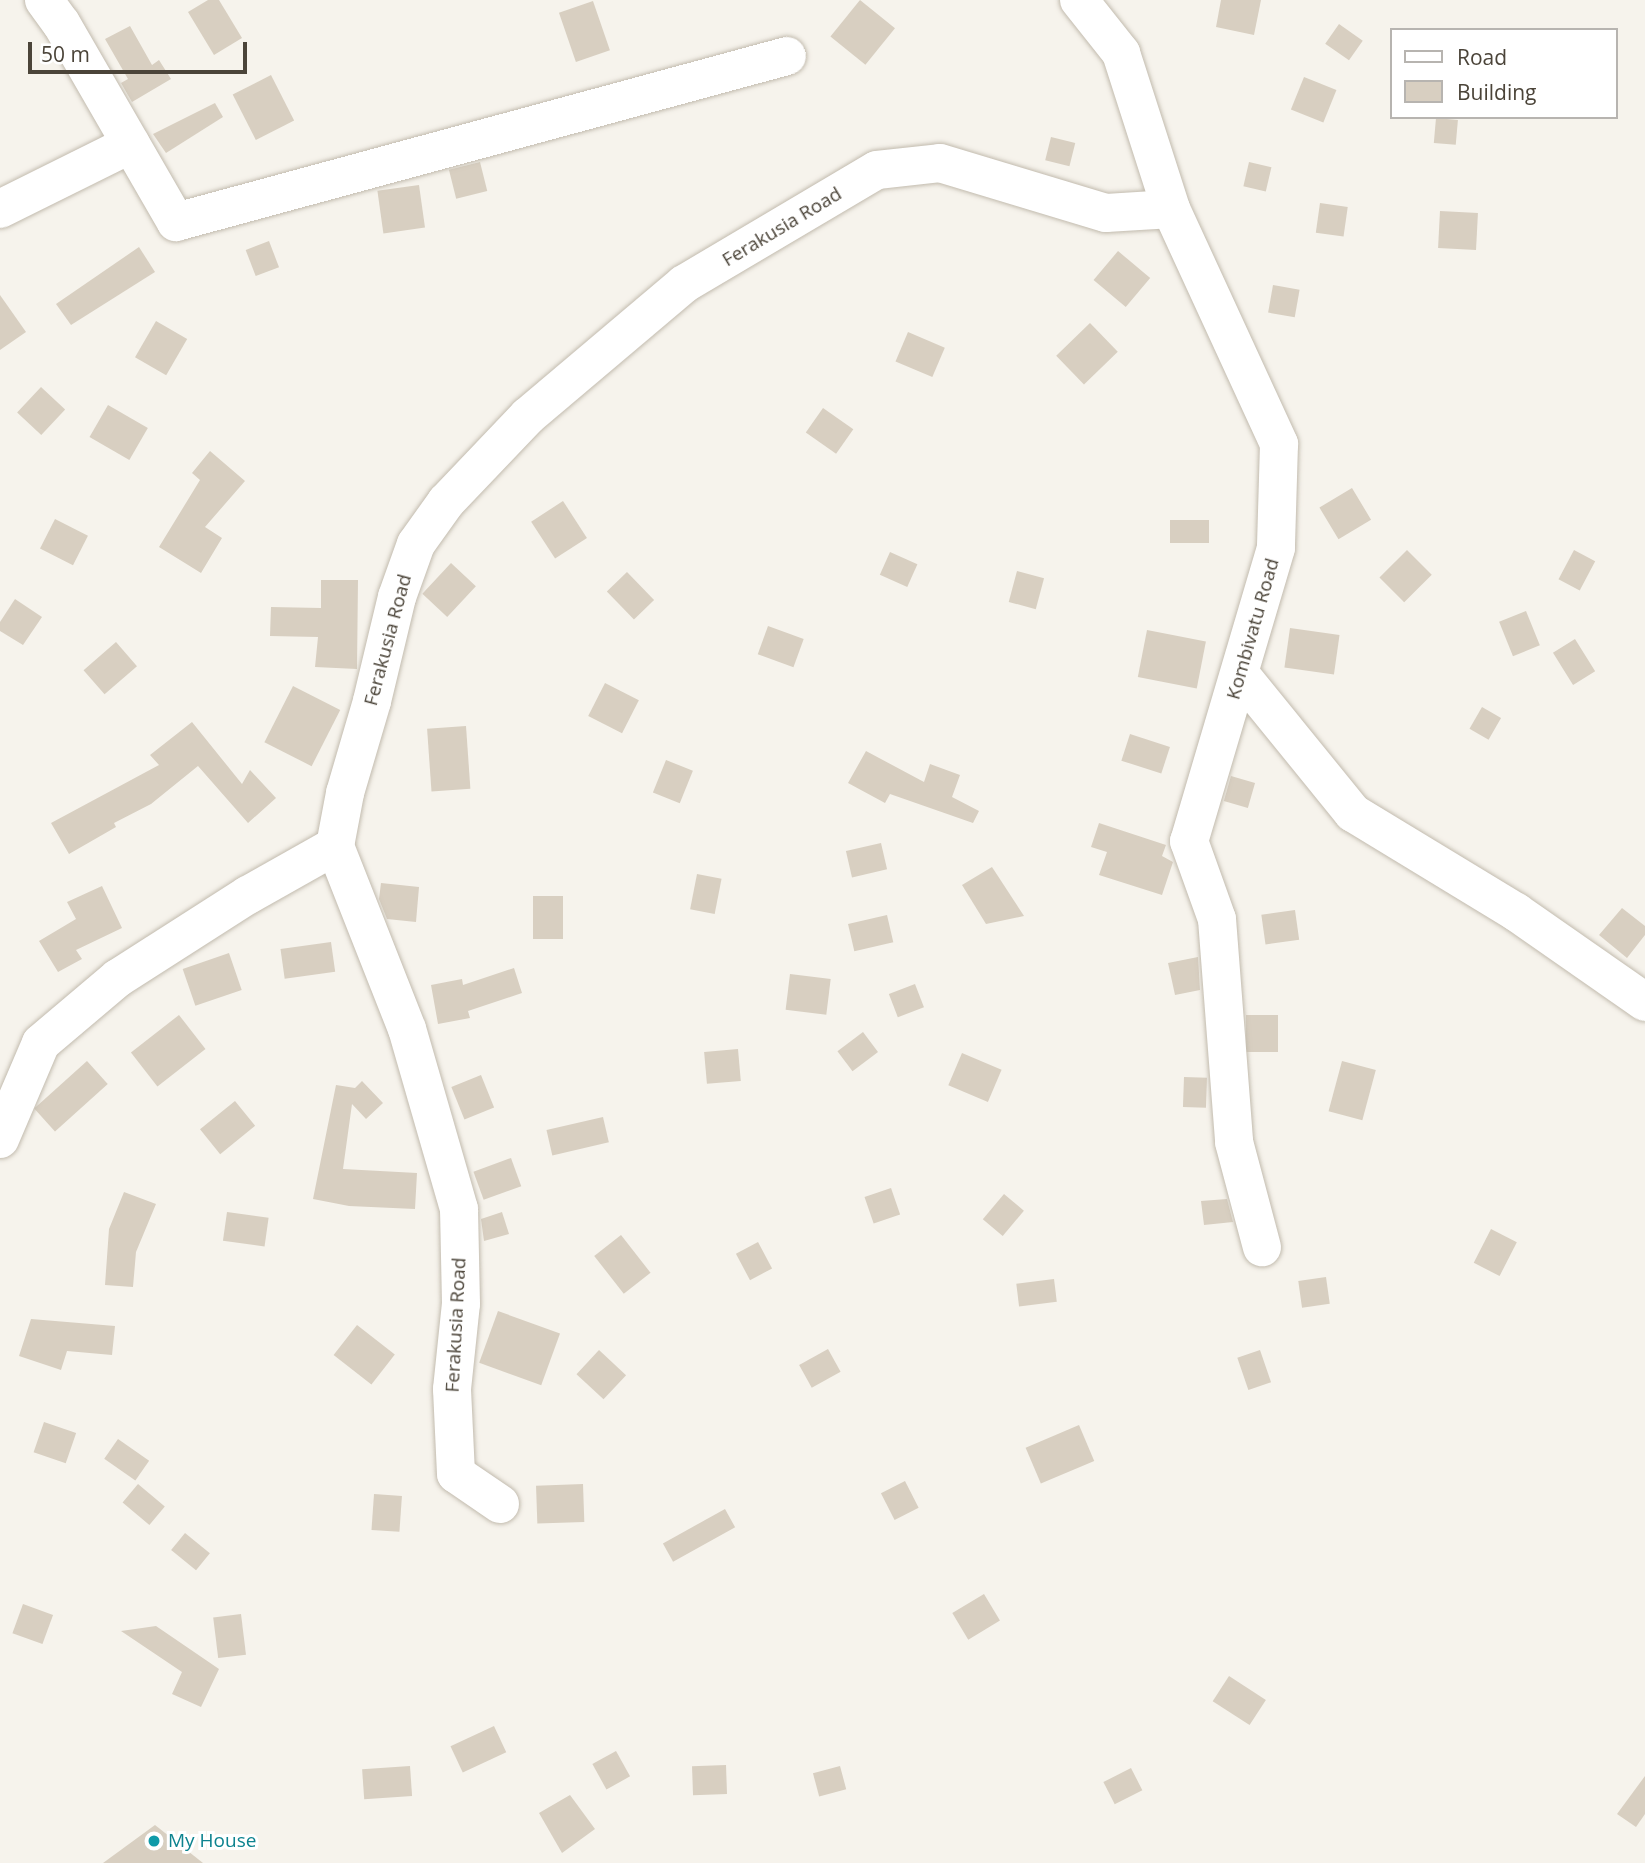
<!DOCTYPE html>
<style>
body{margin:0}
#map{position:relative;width:1645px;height:1863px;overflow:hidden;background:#f6f3ec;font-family:"Open Sans",sans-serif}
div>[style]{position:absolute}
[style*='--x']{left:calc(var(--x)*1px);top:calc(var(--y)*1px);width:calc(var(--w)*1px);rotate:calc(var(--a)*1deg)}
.building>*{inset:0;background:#d8cfc1;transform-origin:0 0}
.roads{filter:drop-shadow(0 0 2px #c2bbae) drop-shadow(0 0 2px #c2bbae)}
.minor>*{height:38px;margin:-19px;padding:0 19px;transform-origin:19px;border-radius:19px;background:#fff}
.dots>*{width:19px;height:19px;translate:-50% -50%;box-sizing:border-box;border:4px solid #fff;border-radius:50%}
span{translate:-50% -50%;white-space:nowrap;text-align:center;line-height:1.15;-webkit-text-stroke:6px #fff;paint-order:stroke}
.street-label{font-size:19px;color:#4b4439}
.culture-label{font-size:19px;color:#0d838f}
.left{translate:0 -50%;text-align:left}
.legend{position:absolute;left:1390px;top:28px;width:228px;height:91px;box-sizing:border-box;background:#fff;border:2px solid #b7b4b0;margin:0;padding:9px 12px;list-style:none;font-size:21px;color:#4b4439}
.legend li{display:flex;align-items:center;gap:14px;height:35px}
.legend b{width:35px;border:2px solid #b7b4b0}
.scale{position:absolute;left:28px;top:42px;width:219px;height:32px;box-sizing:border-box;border:4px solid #4b4439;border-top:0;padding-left:9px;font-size:21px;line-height:24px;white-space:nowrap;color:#4b4439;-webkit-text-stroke:5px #fff;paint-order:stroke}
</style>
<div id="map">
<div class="building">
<div style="clip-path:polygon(208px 0,219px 0,242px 38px,214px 55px,188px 12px)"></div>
<div style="left:860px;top:0;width:45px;height:47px;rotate:39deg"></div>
<div style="clip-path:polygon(1221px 0,1261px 0,1254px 35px,1216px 27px)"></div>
<div style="left:593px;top:1px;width:52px;height:36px;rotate:71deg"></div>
<div style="left:1339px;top:24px;width:29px;height:24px;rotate:35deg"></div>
<div style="clip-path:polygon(130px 26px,152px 65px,159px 60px,171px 79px,132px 102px,121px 83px,128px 79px,105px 39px)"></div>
<div style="left:271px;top:75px;width:51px;height:43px;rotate:63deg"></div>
<div style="left:1304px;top:77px;width:35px;height:35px;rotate:22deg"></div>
<div style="clip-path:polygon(215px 103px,223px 117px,166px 153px,153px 134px)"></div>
<div style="left:1436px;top:118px;width:22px;height:25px;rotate:5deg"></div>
<div style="left:1051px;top:137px;width:25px;height:24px;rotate:14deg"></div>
<div style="left:480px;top:162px;width:30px;height:32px;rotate:76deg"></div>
<div style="left:1249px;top:162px;width:23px;height:25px;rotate:13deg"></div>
<div style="left:419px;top:185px;width:43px;height:42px;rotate:82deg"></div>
<div style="left:1320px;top:203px;width:28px;height:30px;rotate:8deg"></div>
<div style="left:1440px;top:211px;width:38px;height:37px;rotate:3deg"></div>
<div style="left:269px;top:241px;width:28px;height:25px;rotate:69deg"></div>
<div style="clip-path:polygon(139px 247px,155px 272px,71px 325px,56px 304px)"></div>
<div style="left:1118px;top:251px;width:42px;height:38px;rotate:40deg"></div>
<div style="left:1273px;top:285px;width:27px;height:28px;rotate:10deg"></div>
<div style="clip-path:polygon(0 295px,26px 332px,0 350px)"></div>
<div style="left:156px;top:321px;width:36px;height:42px;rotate:30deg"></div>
<div style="left:1090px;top:323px;width:40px;height:47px;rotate:46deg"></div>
<div style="left:908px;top:332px;width:40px;height:32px;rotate:23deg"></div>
<div style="left:41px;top:387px;width:33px;height:35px;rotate:43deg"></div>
<div style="left:108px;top:405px;width:46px;height:37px;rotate:30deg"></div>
<div style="left:823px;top:408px;width:37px;height:30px;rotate:35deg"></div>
<div style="clip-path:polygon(210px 451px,245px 481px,205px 527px,222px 538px,201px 573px,159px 547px,200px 480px,192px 473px)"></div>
<div style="left:1352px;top:488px;width:37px;height:38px;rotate:59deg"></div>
<div style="left:563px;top:501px;width:44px;height:38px;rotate:57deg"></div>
<div style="left:55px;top:519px;width:37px;height:33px;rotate:27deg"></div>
<div style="left:1170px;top:520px;width:39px;height:23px"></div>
<div style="left:1407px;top:550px;width:35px;height:39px;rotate:45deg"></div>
<div style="left:1574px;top:550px;width:24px;height:33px;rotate:28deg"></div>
<div style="left:890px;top:552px;width:30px;height:25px;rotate:24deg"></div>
<div style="left:451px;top:563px;width:34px;height:42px;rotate:43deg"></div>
<div style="left:1017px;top:571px;width:28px;height:32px;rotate:15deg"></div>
<div style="left:627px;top:572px;width:39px;height:28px;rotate:46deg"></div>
<div style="clip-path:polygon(321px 580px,358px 580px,357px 669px,315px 667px,318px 637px,270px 636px,271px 607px,321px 608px)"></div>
<div style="clip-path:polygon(15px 599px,42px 617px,23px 645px,0 631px,0 622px)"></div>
<div style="left:1526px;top:611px;width:37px;height:29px;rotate:68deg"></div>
<div style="left:768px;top:626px;width:38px;height:30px;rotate:20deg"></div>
<div style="left:1290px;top:628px;width:50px;height:40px;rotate:8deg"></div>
<div style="left:1147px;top:630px;width:60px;height:48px;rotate:11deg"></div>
<div style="left:1575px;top:639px;width:38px;height:26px;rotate:58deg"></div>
<div style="left:116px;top:642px;width:32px;height:43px;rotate:49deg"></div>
<div style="left:605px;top:683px;width:38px;height:37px;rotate:27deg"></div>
<div style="left:293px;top:686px;width:53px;height:63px;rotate:27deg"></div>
<div style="left:1482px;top:707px;width:22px;height:25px;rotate:30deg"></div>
<div style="clip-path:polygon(192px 722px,242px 784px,250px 770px,276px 798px,248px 823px,198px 766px,151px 804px,114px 823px,116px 827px,69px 854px,51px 823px,159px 765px,150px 755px)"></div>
<div style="left:466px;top:726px;width:63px;height:39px;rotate:86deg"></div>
<div style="left:1130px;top:734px;width:42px;height:28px;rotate:18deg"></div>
<div style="clip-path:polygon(866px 751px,924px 782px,930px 764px,960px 775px,952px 797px,979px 811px,973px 823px,890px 794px,885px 803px,848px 783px)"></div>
<div style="left:666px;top:760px;width:29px;height:35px;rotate:22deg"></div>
<div style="left:1231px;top:776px;width:25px;height:26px;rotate:16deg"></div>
<div style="clip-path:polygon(1099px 823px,1166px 845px,1162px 856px,1173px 862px,1162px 895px,1099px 875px,1107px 852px,1091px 847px)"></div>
<div style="left:881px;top:843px;width:27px;height:36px;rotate:77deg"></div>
<div style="clip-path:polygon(992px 867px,1024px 916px,986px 924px,962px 885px)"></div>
<div style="left:697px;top:874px;width:25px;height:36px;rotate:11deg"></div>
<div style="clip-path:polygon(381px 883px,419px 887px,416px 922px,387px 919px,379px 899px)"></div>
<div style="clip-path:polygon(102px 886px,122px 928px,76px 950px,82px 959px,58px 972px,39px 941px,76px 919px,67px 902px)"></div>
<div style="left:533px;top:896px;width:30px;height:43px"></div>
<div style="clip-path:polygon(1622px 908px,1645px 926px,1645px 935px,1627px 958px,1599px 935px)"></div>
<div style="left:1295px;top:910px;width:30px;height:34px;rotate:82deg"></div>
<div style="left:887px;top:915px;width:28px;height:40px;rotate:77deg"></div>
<div style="left:331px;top:942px;width:30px;height:51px;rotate:82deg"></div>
<div style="left:229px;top:953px;width:39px;height:49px;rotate:71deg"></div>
<div style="clip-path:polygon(1198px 957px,1200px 990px,1175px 995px,1168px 963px)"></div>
<div style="clip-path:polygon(514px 968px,522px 993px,468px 1011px,470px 1018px,438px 1024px,431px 985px,462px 979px,463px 985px)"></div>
<div style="left:790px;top:974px;width:41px;height:36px;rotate:7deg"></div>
<div style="left:915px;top:984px;width:25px;height:28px;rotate:69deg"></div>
<div style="left:179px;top:1015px;width:43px;height:61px;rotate:52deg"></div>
<div style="left:1246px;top:1015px;width:32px;height:37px"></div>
<div style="left:863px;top:1032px;width:25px;height:32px;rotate:53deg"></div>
<div style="left:738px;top:1049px;width:32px;height:34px;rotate:85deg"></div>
<div style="left:962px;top:1053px;width:43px;height:35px;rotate:23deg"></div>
<div style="left:87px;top:1061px;width:31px;height:71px;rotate:48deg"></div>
<div style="left:1342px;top:1061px;width:35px;height:52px;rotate:15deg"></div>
<div style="left:481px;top:1075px;width:35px;height:32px;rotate:68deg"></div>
<div style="left:1184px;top:1077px;width:23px;height:30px;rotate:2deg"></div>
<div style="clip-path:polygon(362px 1081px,383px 1103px,366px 1119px,352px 1104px,343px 1169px,417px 1173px,415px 1209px,349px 1206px,313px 1199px,336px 1085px,355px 1088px)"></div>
<div style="left:235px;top:1101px;width:32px;height:45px;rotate:51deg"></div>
<div style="left:603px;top:1117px;width:26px;height:58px;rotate:77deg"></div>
<div style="left:511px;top:1158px;width:30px;height:40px;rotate:70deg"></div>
<div style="left:891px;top:1188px;width:28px;height:28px;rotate:71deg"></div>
<div style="clip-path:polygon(124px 1192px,156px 1204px,136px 1252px,133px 1287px,105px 1285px,109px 1229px)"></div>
<div style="left:1004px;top:1194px;width:26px;height:33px;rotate:40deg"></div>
<div style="clip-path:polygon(1227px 1199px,1233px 1222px,1204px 1225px,1201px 1201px)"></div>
<div style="left:227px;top:1212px;width:42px;height:29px;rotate:8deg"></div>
<div style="clip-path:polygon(502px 1212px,509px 1234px,484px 1241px,481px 1219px)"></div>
<div style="left:1491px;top:1229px;width:29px;height:38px;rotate:27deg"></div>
<div style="left:621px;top:1235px;width:48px;height:34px;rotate:52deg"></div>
<div style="left:758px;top:1242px;width:30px;height:25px;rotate:62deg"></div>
<div style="left:1326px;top:1277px;width:27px;height:28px;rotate:82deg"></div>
<div style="left:1054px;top:1279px;width:23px;height:38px;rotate:83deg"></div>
<div style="left:498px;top:1311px;width:66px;height:55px;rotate:20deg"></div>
<div style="clip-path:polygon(31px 1319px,115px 1326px,112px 1355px,67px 1351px,61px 1370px,19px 1356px)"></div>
<div style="left:357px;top:1325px;width:48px;height:38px;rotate:38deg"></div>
<div style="left:828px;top:1349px;width:26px;height:33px;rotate:61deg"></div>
<div style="left:599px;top:1350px;width:37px;height:33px;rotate:43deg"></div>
<div style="left:1260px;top:1350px;width:34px;height:24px;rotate:71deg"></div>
<div style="left:44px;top:1422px;width:34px;height:32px;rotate:19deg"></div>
<div style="left:1079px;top:1425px;width:39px;height:58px;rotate:67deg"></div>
<div style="left:118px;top:1439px;width:38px;height:24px;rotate:35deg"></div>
<div style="left:905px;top:1481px;width:30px;height:27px;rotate:63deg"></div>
<div style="left:138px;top:1484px;width:35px;height:24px;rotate:40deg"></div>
<div style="left:583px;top:1484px;width:38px;height:47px;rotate:88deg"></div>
<div style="left:374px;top:1494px;width:28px;height:36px;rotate:4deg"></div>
<div style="left:725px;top:1509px;width:21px;height:71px;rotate:61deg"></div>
<div style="left:185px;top:1533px;width:32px;height:22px;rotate:39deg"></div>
<div style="left:984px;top:1594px;width:31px;height:37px;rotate:59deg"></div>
<div style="left:23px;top:1604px;width:32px;height:31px;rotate:20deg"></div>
<div style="left:241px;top:1614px;width:41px;height:28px;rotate:83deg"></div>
<div style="clip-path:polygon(156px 1626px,219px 1669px,201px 1707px,172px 1694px,182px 1672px,121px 1631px)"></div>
<div style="left:1229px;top:1676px;width:44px;height:30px;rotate:33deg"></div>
<div style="left:494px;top:1726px;width:29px;height:48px;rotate:65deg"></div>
<div style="left:616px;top:1751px;width:29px;height:27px;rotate:61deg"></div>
<div style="left:726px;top:1765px;width:29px;height:34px;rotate:88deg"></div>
<div style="left:410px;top:1766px;width:30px;height:48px;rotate:86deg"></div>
<div style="left:840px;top:1766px;width:24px;height:28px;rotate:75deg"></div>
<div style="left:1131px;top:1768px;width:25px;height:31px;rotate:63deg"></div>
<div style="clip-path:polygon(1645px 1776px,1645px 1814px,1636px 1827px,1617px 1814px)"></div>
<div style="clip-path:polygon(570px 1795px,595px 1829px,562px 1853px,539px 1813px)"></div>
<div style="clip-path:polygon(155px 1825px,203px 1863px,103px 1863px)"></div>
</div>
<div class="roads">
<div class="minor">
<div style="--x:44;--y:0;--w:29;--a:54"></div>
<div style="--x:61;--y:23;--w:230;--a:60"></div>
<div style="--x:176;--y:222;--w:633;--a:-15.2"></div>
<div style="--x:1079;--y:0;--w:68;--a:51.6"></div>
<div style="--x:1121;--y:53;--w:164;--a:72.2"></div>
<div style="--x:1171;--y:209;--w:259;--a:65.3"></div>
<div style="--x:1279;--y:444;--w:104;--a:91.7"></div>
<div style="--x:1276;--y:548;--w:306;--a:106.5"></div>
<div style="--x:1189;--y:841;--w:83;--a:70.3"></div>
<div style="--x:1217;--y:919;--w:224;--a:85.6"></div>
<div style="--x:1234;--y:1142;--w:109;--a:75.1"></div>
<div style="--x:0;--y:209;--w:146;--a:-26.4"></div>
<div style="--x:1240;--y:674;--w:179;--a:50.9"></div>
<div style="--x:1353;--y:813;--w:191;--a:31.3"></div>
<div style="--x:1516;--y:912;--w:157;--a:34.9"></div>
<div style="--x:0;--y:1139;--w:104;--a:-66.9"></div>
<div style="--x:41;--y:1043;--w:101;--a:-40.2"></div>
<div style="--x:118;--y:978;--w:154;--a:-32.6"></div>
<div style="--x:248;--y:895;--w:100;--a:-29.4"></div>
<div style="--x:500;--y:1504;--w:53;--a:-145.7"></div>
<div style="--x:456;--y:1474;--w:85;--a:-92.7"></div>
<div style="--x:452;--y:1389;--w:85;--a:-84"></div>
<div style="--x:461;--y:1304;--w:95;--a:-91.2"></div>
<div style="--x:459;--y:1209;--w:187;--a:-106.1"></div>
<div style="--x:407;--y:1029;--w:197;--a:-111.5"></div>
<div style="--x:335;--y:846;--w:54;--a:-79.3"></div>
<div style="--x:345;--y:793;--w:96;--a:-73.6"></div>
<div style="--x:372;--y:701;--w:107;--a:-76.5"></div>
<div style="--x:397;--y:597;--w:56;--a:-70.3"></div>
<div style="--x:416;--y:544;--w:52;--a:-54.5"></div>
<div style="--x:446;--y:502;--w:119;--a:-46.4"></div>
<div style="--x:528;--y:416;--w:204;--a:-40.2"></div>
<div style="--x:684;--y:284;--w:224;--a:-30.6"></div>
<div style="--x:877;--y:170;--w:63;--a:-6.3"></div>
<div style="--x:940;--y:163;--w:173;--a:16.8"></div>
<div style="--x:1106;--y:213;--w:65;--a:-3.5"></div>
</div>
</div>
<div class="dots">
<div style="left:154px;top:1841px;background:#0f9aa8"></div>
</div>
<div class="street-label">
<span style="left:782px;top:227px;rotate:-31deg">Ferakusia Road</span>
<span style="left:1253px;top:629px;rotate:-74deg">Kombivatu Road</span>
<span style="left:388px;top:640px;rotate:-75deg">Ferakusia Road</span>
<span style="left:456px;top:1325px;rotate:-87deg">Ferakusia Road</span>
</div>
<div class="culture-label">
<span class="left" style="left:168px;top:1841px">My House</span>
</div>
<ul class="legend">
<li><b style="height:9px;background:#fff"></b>Road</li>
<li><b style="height:19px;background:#d8cfc1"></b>Building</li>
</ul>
<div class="scale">50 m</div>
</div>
